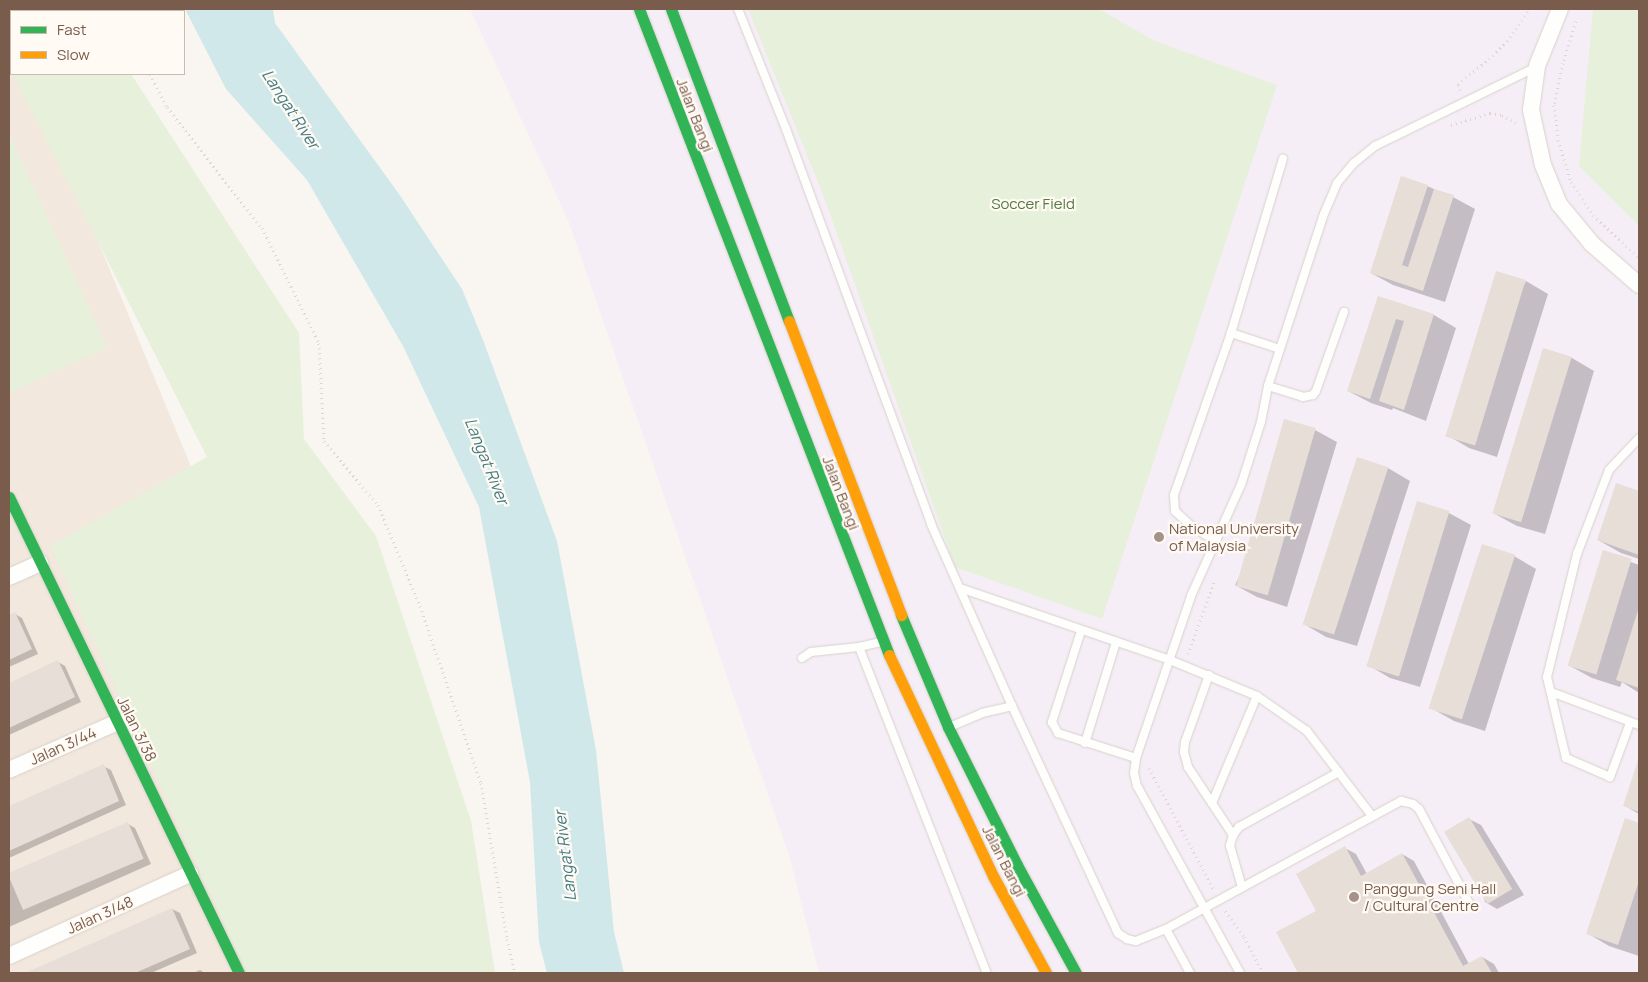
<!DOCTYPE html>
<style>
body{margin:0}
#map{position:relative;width:1648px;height:982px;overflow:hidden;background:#f9f5f0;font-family:Manrope,sans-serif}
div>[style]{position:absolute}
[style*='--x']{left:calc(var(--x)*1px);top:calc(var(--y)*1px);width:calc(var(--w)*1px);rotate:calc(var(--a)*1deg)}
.residential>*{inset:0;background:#f2e8de}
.education>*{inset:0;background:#f6eef6}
.green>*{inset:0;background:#e7f0db}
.water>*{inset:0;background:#d0e8ea}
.shadow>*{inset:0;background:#0003}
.building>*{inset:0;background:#e6ded7;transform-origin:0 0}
.path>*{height:3px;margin-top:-1.5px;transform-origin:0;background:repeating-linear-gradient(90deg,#dcd5d0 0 1px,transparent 0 5px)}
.roads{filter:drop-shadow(0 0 1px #d7d1cb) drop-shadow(0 0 1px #d7d1cb)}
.lane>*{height:8px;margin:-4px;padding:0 4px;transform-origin:4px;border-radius:4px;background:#fefefd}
.street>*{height:16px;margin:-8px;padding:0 8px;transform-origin:8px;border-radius:8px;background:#fefefd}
.fast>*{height:11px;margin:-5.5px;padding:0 5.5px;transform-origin:5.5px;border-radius:5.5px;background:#30b455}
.slow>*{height:11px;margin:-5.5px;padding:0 5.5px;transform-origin:5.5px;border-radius:5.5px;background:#ff9f0a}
.dots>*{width:14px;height:14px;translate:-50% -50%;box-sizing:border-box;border:2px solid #fffaf3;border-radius:50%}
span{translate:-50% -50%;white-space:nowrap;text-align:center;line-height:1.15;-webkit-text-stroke:4.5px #fffaf3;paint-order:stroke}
.street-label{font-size:15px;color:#7a5c4d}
.park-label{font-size:15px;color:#537a41}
.poi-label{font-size:15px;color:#7a5c4d}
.left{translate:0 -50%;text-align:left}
.water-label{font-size:16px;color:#437c86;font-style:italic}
.frame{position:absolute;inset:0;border:10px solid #7a5c4d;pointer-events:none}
.legend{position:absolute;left:10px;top:10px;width:175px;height:65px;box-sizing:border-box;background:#fffaf3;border:1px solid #cabbb1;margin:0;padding:6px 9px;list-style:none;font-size:15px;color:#7a5c4d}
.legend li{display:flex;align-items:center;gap:10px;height:25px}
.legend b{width:25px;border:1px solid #cabbb1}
</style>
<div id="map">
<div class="residential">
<div style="clip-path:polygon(9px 25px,11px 31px,11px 74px,29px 74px,400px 973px,9px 973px)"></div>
</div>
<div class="education">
<div style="clip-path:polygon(470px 9px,1639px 9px,1639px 973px,819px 973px,789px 855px,568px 220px)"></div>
</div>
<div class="green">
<div style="clip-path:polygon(9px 9px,79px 9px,81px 11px,11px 11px,11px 70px,9px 65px)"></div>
<div style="clip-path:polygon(748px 9px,1099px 9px,1155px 41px,1277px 85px,1102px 619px,955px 567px,824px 197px)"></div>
<div style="clip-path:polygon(1593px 9px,1639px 9px,1639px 226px,1579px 166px)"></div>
<div style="clip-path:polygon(13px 74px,131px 74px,299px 333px,304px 439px,376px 536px,471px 821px,495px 973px,247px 973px,50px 546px,207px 457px)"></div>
<div style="clip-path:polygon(9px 134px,107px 347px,9px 393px)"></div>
</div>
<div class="water">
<div style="clip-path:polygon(185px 9px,273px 9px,275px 23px,399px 194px,462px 289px,483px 340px,557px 541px,596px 750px,614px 932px,624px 973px,547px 973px,539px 942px,530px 782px,479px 507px,403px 346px,307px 180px,226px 89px)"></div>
</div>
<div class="shadow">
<div style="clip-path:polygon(1427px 186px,1453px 197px,1475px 209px,1445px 302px,1393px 285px,1371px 273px)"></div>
<div style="clip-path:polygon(1526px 281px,1548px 294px,1497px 457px,1469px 448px,1447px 435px)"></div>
<div style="clip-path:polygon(1378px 297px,1434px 315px,1456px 328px,1426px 421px,1393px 408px,1392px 410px,1371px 403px,1348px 391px)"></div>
<div style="clip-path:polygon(1544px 350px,1572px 358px,1594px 371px,1545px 534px,1517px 526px,1495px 514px)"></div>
<div style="clip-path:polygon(1315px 430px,1337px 442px,1287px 607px,1257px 597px,1235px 585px)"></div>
<div style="clip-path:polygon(1358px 458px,1388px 468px,1410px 481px,1357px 646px,1326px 637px,1304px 624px)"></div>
<div style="clip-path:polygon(1617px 485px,1639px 492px,1639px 559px,1621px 553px,1598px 540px)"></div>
<div style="clip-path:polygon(1418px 503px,1449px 513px,1471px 525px,1420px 687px,1390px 678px,1368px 665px)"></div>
<div style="clip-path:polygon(1604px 552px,1639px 565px,1639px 693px,1622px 682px,1620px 687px,1592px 678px,1570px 666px)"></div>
<div style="clip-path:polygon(1514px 556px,1536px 569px,1485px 731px,1454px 721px,1431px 708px)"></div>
<div style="clip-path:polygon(15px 614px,22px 618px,38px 654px,9px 667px,9px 616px)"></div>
<div style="clip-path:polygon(58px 662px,65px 666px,81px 702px,9px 735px,9px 684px)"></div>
<div style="clip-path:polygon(1639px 760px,1639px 814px,1625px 806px)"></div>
<div style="clip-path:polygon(103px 766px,111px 770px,126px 805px,9px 858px,9px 808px)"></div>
<div style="clip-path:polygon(1469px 819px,1481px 825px,1524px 895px,1497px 909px,1485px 902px)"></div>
<div style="clip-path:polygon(1625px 820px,1639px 825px,1639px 956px,1609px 946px,1587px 933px)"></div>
<div style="clip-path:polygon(128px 824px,135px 828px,151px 864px,9px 927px,9px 877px)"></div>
<div style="clip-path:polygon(1345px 848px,1356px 854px,1367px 874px,1402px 854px,1414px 861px,1469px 964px,1482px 957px,1494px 964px,1499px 973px,1299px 973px,1277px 933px,1317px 911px)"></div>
<div style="clip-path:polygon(172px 909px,180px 913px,197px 953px,151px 973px,28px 973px)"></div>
<div style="clip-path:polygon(200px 970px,205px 973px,193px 973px)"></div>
</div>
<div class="building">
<div style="clip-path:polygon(1401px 176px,1428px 185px,1402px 265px,1408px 267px,1434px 189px,1454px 195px,1423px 291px,1370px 273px)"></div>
<div style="left:1496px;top:271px;width:31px;height:173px;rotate:17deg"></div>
<div style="clip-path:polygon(1378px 296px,1434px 314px,1404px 410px,1379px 401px,1404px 321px,1396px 319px,1370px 399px,1347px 391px)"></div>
<div style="left:1543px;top:348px;width:30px;height:173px;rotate:17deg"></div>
<div style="left:1284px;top:419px;width:33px;height:174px;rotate:16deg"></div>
<div style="left:1357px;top:457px;width:33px;height:176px;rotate:18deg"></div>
<div style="clip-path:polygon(1616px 483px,1639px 491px,1639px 555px,1597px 540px)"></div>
<div style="left:1417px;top:501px;width:34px;height:173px;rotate:17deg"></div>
<div style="left:1482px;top:544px;width:35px;height:173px;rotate:18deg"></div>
<div style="left:1603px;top:550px;width:30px;height:121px;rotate:17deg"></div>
<div style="clip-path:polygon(1639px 607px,1639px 688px,1616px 680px)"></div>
<div style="clip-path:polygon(15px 612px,32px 649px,9px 660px,9px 615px)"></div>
<div style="clip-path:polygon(58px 660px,75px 697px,9px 728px,9px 683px)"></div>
<div style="clip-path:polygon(1639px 757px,1639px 812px,1623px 806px)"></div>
<div style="clip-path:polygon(104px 764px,119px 801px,9px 851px,9px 806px)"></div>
<div style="left:1469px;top:817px;width:84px;height:29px;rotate:59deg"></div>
<div style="clip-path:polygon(1625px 818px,1639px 823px,1639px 881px,1618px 945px,1586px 934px)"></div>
<div style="left:128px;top:822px;width:40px;height:131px;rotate:67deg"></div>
<div style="clip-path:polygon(1345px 846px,1361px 876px,1402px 853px,1463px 966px,1482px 956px,1492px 973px,1298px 973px,1276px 932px,1316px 911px,1296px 874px)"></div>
<div style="clip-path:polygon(172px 908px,190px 949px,135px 973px,25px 973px)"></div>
</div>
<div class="path">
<div style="--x:101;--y:9;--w:3;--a:45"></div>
<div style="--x:1576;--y:21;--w:44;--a:107.2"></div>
<div style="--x:1563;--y:63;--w:43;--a:102.1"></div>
<div style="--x:1554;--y:105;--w:35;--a:83"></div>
<div style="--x:1558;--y:140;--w:44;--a:72.8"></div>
<div style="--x:1571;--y:182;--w:40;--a:56"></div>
<div style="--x:1593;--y:215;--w:63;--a:43.1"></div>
<div style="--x:150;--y:74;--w:37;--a:63"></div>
<div style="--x:167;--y:107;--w:154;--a:51.9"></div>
<div style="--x:262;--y:228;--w:128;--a:63.6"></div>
<div style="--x:319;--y:343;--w:98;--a:87.1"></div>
<div style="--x:324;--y:441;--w:84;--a:49.8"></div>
<div style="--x:378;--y:505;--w:109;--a:67.4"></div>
<div style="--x:420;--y:606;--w:187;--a:71"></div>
<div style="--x:481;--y:783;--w:158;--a:80.5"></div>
<div style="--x:507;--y:939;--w:35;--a:77"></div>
<div style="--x:1460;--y:90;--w:6;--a:-108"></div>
<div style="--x:1458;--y:84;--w:40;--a:-39"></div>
<div style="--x:1489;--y:59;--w:25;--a:-45"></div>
<div style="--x:1507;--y:41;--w:39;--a:-55"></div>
<div style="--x:1451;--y:125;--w:41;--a:-17.1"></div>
<div style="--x:1490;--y:113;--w:12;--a:9"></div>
<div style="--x:1502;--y:115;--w:16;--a:30"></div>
<div style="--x:1188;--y:654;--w:79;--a:-70"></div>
<div style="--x:1149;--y:768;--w:138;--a:62"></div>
<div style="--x:1225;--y:911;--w:32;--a:54"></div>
<div style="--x:1244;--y:937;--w:41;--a:62.2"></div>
</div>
<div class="roads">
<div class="lane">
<div style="--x:738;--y:9;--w:129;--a:68.2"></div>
<div style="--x:786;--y:129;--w:421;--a:69.8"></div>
<div style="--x:931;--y:524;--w:199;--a:66"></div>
<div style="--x:1012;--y:706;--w:251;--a:65"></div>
<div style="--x:1118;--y:933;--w:11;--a:34"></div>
<div style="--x:1127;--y:939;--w:9;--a:13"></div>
<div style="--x:1136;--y:941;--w:32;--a:-22"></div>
<div style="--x:1166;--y:929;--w:268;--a:-28.6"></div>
<div style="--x:1401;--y:801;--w:12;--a:14"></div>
<div style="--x:1413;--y:804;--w:8;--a:40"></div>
<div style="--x:1419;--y:809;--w:109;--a:62"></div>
<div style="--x:1280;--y:349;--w:52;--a:-161.9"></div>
<div style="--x:1231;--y:333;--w:182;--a:-73.4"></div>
<div style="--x:1268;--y:386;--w:37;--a:17"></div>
<div style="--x:1303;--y:397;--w:10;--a:-11"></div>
<div style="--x:1313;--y:395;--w:5;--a:-53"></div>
<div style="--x:1316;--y:391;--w:84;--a:-70.5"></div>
<div style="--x:1215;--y:541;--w:31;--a:-147"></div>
<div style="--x:1189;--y:524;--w:19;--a:-137"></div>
<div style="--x:1175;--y:511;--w:16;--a:-94"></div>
<div style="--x:1174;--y:495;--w:172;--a:-70.6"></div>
<div style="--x:960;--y:588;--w:222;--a:18.9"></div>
<div style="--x:1170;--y:660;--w:94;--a:22.5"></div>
<div style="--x:1257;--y:696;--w:61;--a:35"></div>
<div style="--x:1307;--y:731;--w:107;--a:52.6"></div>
<div style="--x:1081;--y:631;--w:96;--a:107.7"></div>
<div style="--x:1052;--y:722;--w:13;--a:61"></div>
<div style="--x:1058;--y:733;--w:82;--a:17.8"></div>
<div style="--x:859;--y:647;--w:350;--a:68.6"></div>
<div style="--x:802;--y:658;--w:11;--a:-34"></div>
<div style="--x:811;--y:652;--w:48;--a:-5.9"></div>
<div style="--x:859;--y:647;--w:22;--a:-13"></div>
<div style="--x:1209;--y:675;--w:71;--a:109.7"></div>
<div style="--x:1185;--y:742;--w:10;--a:96"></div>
<div style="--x:1184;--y:752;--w:16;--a:75"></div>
<div style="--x:1188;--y:767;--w:82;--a:56.5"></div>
<div style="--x:1551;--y:692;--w:94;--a:20.6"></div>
<div style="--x:1630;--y:723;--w:58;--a:110.3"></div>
<div style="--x:1610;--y:777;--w:48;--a:-156.6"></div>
<div style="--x:1566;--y:758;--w:83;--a:-103.2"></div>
<div style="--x:1547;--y:677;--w:127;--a:-76.3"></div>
<div style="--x:1577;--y:554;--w:90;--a:-69.1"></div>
<div style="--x:1609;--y:470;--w:44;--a:-46.8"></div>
<div style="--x:952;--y:726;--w:33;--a:-23"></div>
<div style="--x:982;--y:713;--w:31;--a:-13"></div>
<div style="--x:1085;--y:743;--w:106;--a:-72.9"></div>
<div style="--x:1212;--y:803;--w:116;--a:-67.2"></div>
<div style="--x:1242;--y:887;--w:43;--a:-106.3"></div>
<div style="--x:1230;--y:846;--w:11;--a:-75"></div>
<div style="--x:1233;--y:835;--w:10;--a:-53"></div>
<div style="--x:1239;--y:827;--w:114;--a:-28.8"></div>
<div style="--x:1166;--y:929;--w:50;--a:61.4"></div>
<div style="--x:1240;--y:973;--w:213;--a:-118.8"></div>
<div style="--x:1137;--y:786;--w:13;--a:-103"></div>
<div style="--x:1134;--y:773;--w:15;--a:-82"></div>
<div style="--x:1136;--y:758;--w:171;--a:-71.2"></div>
<div style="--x:1191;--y:596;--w:122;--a:-65.8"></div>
<div style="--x:1241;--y:485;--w:66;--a:-72.4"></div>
<div style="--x:1261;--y:422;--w:37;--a:-79"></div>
<div style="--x:1268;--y:386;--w:181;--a:-72"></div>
<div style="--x:1324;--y:214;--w:34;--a:-67"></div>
<div style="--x:1337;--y:183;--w:26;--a:-50"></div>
<div style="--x:1354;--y:163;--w:27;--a:-39"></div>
<div style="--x:1375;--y:146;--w:179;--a:-26.1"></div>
</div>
<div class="street">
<div style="--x:1560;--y:9;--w:61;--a:112"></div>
<div style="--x:1537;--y:66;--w:44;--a:97.8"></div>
<div style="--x:1531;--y:110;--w:56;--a:77.7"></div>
<div style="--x:1543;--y:165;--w:42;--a:67.7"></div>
<div style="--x:1559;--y:204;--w:52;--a:50.5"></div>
<div style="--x:1592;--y:244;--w:62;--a:41.1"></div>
<div style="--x:9;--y:577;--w:34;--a:-24"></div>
<div style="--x:9;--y:770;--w:119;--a:-23.8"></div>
<div style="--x:9;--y:956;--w:199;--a:-24.4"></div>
</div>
<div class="fast">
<div style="--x:639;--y:9;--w:693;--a:68.84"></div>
<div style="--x:671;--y:9;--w:334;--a:69.3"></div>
<div style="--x:9;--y:497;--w:529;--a:64.21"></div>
<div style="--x:901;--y:615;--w:121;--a:67.2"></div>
<div style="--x:948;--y:727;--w:154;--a:63.4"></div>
<div style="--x:1017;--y:865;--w:123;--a:61.4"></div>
</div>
<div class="slow">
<div style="--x:789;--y:321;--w:315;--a:69.1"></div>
<div style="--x:889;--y:655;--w:244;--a:64.8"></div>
<div style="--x:993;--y:876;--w:111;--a:61.3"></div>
</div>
</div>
<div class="dots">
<div style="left:1159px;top:537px;background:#a69286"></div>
<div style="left:1354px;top:897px;background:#a69286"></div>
</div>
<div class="street-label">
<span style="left:695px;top:115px;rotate:69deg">Jalan Bangi</span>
<span style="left:841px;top:493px;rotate:69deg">Jalan Bangi</span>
<span style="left:137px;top:729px;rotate:64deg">Jalan 3/38</span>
<span style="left:63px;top:746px;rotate:-24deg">Jalan 3/44</span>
<span style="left:1004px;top:861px;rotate:63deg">Jalan Bangi</span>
<span style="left:100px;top:915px;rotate:-24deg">Jalan 3/48</span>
</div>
<div class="park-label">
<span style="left:1033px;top:204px">Soccer Field</span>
</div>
<div class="poi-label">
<span class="left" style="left:1169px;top:537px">National University<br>of Malaysia</span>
<span class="left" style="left:1364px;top:897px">Panggung Seni Hall<br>/ Cultural Centre</span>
</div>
<div class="water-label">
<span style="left:291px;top:109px;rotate:57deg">Langat River</span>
<span style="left:487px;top:461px;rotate:68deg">Langat River</span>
<span style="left:565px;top:856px;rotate:-97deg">Langat River</span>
</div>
<div class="frame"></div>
<ul class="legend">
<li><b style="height:6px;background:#30b455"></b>Fast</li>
<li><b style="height:6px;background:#ff9f0a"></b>Slow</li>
</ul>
</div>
